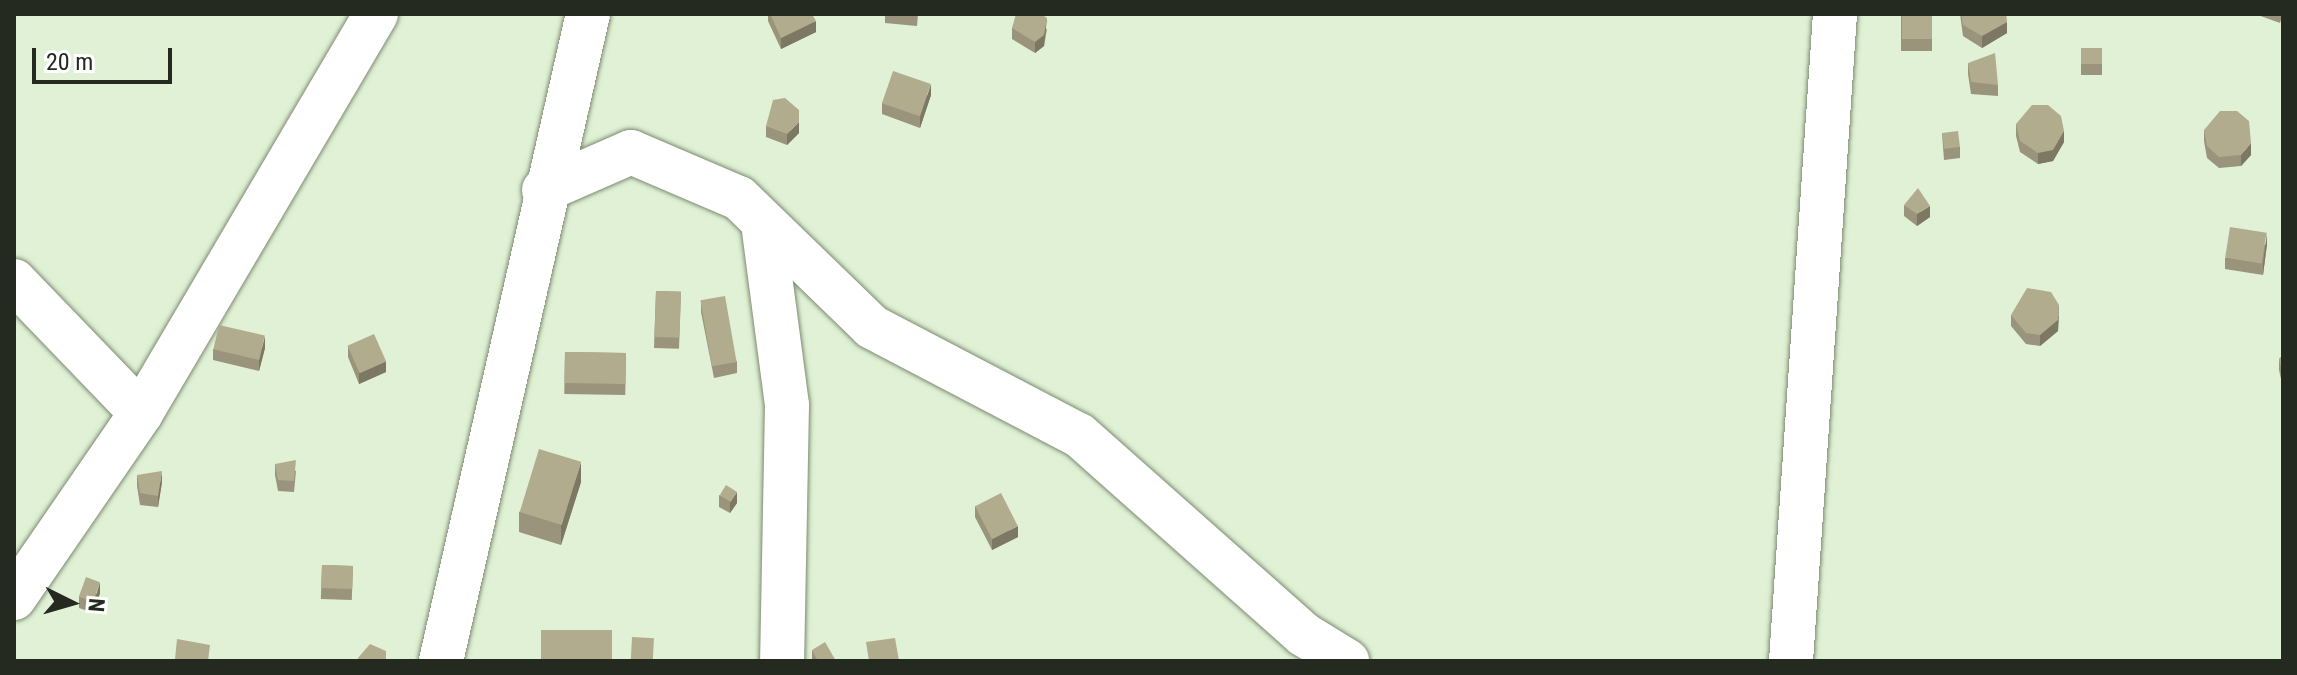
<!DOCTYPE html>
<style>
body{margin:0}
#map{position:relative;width:2297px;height:675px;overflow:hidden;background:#e0f1d5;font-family:"Roboto Condensed",sans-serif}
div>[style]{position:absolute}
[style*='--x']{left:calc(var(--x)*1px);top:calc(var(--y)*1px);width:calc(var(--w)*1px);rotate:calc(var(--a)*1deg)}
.roads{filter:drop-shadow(0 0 2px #7c8b71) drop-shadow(0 0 2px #7c8b71)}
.minor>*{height:44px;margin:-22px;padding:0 22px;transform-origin:22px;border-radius:22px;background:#fff}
.secondary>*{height:44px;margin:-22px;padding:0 22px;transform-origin:22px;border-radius:22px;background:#fff}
.wall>*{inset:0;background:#99947b;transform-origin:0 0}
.shaded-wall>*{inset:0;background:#7d7864}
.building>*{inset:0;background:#b2ac8f;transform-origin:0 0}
span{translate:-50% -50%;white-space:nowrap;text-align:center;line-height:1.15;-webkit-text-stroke:6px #fff;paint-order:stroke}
.frame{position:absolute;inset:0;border:16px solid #242a1f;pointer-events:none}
.north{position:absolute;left:32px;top:563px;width:80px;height:80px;-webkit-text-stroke:6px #fff;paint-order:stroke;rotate:95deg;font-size:22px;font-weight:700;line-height:32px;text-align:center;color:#242a1f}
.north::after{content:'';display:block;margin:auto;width:28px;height:36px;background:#242a1f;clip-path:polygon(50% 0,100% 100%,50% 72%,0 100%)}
.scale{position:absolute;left:32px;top:48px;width:140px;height:36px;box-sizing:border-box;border:4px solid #242a1f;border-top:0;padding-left:10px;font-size:24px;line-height:28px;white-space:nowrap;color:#242a1f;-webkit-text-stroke:6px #fff;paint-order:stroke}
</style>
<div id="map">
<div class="roads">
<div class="minor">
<div style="--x:544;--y:190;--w:95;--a:-23.6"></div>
<div style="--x:631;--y:152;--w:117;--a:23.1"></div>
<div style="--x:739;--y:198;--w:185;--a:44.1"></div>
<div style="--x:872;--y:327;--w:233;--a:27.6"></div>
<div style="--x:1079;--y:435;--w:300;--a:41.6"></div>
<div style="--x:1303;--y:634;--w:52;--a:31.5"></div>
<div style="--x:763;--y:223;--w:184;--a:82.5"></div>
<div style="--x:787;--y:405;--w:256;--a:91.1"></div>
<div style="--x:14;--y:281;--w:183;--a:46.1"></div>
<div style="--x:441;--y:661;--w:663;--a:-77.2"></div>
<div style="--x:1791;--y:661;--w:648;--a:-86.11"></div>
</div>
<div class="secondary">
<div style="--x:14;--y:598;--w:224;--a:-55.5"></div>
<div style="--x:141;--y:413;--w:463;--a:-59.5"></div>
</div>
</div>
<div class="wall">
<div style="clip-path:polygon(768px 14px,812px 14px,816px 32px,781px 49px,768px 21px)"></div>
<div style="clip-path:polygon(885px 14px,918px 14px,917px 26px,885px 23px)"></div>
<div style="left:1901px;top:14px;width:31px;height:37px"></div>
<div style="clip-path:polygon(1960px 14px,2006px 14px,2007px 33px,1982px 48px,1963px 36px)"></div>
<div style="clip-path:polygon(2255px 14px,2283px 14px,2280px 23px)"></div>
<div style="clip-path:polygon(1012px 28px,1047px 29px,1044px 46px,1035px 53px,1012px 39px)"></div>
<div style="left:2102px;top:48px;width:27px;height:21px;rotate:90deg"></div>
<div style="clip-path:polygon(1968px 63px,1998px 85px,1998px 96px,1971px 94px,1968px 74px)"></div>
<div style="clip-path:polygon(931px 95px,920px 128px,882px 114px,882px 103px)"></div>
<div style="clip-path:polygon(2016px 124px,2064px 142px,2053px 161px,2038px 164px,2020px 152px,2016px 136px)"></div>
<div style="clip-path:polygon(766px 126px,799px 133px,787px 145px,766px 137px)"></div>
<div style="clip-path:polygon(2204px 130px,2251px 155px,2241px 166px,2219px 168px,2207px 158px,2204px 141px)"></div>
<div style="clip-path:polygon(1942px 133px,1960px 147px,1960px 158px,1944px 160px)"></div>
<div style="clip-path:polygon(1904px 205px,1930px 217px,1917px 226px,1904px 216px)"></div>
<div style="clip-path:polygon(2267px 244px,2263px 275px,2225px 269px,2225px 258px)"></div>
<div style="left:656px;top:291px;width:25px;height:57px;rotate:2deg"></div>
<div style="clip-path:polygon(701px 301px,737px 362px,737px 373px,714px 378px,701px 312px)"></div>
<div style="clip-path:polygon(2011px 315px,2059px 316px,2058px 331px,2040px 346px,2026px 344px,2011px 326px)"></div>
<div style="clip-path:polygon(348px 346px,386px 372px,359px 384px,348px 357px)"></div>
<div style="clip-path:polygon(265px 348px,259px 371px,213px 360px,213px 349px)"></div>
<div style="left:565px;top:352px;width:61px;height:42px;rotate:1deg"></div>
<div style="clip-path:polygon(2283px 355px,2283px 388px,2279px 370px,2279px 359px)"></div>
<div style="clip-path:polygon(275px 464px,296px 471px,294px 492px,278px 491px,275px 475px)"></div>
<div style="clip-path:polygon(137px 475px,162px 482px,158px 507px,140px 505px,137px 486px)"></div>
<div style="clip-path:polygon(581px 482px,561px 545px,519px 532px,519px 512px)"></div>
<div style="clip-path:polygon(719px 495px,737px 503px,730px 513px,719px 507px)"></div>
<div style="clip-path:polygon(975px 506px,1018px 537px,992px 550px,975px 517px)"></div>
<div style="left:322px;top:565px;width:31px;height:34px;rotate:2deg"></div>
<div style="clip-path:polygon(100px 593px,94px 613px,79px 608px,79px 597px)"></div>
<div style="clip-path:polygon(812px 650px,836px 661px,812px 661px)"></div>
</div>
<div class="shaded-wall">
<div style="clip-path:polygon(1047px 18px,1044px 46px,1035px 53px,1035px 42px)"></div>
<div style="clip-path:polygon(816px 21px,816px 32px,781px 49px,781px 38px)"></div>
<div style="clip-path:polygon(2007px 22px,2007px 33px,1982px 48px,1982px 36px)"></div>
<div style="clip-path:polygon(931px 84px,931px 95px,920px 128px,920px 117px)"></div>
<div style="clip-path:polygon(799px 122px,799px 133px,787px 145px,787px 134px)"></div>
<div style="clip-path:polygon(2064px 131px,2064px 142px,2053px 161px,2038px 164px,2038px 153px)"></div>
<div style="clip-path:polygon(2251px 143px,2251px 155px,2241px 166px,2241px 155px)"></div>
<div style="clip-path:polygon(1930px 206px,1930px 217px,1917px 226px,1917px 214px)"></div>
<div style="clip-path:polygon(2267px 233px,2267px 244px,2263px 275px,2263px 264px)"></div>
<div style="clip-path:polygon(2059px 305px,2058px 331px,2040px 346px,2040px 335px)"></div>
<div style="clip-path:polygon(265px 336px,265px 348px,259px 371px,259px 360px)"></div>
<div style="clip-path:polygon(386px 361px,386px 372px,359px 384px,359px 373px)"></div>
<div style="clip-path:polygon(581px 462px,581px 482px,561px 545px,561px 525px)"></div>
<div style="clip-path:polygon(162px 471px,162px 482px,158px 507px,158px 496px)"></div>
<div style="clip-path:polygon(737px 492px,737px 503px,730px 513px,730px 502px)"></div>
<div style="clip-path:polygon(1018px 526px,1018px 537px,992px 550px,992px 539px)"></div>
<div style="clip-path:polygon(100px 582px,100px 593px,94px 613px,94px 602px)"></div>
</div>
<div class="building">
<div style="clip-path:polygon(770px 14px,812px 14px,816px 21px,781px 38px)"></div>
<div style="clip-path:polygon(1016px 14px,1041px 14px,1047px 18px,1044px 35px,1035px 42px,1012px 28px)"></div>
<div style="left:1902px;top:14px;width:30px;height:25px"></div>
<div style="clip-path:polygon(1961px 14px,2006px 14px,2007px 22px,1982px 36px,1963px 25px)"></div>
<div style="left:2102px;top:48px;width:16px;height:21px;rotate:90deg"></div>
<div style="clip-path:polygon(1995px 53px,1998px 85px,1971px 82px,1968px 63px)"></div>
<div style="left:893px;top:71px;width:40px;height:34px;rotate:19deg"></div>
<div style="clip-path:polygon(785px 98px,799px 110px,799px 122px,787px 134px,766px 126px,773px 100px)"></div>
<div style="clip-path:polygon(2032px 105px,2048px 105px,2061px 116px,2064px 131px,2053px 150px,2038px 153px,2020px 141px,2016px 124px)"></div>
<div style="clip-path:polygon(2220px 111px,2237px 111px,2249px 121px,2251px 143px,2241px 155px,2219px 157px,2207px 146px,2204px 130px)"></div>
<div style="left:1958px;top:131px;width:16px;height:16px;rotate:83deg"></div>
<div style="clip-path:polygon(1918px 188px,1930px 206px,1917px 214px,1904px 205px)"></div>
<div style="left:2230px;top:227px;width:37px;height:31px;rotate:9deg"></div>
<div style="clip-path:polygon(2027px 288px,2051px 292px,2059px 305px,2058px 320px,2040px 335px,2026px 333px,2011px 315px)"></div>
<div style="left:656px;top:291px;width:25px;height:46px;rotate:2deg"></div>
<div style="left:725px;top:296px;width:67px;height:25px;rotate:80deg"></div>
<div style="left:219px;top:325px;width:47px;height:25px;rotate:13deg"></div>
<div style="left:374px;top:334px;width:30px;height:29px;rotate:66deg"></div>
<div style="left:565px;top:352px;width:61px;height:31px;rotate:1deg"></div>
<div style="clip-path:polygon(2283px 355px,2283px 377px,2279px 359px)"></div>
<div style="left:539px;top:449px;width:44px;height:66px;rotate:17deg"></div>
<div style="clip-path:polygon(296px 460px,294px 481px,278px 480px,275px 464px)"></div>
<div style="clip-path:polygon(162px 471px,158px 496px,140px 493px,137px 475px)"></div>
<div style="left:726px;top:485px;width:13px;height:12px;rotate:32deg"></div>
<div style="left:1001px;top:493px;width:37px;height:29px;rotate:63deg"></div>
<div style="left:322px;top:565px;width:31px;height:23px;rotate:2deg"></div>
<div style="left:86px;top:577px;width:15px;height:21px;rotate:20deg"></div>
<div style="left:541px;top:630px;width:71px;height:31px"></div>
<div style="left:632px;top:637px;width:22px;height:24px;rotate:3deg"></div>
<div style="clip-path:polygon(895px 638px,899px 661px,869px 661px,866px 642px)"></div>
<div style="clip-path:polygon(177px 639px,210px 645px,208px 661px,190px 661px,175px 659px)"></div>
<div style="clip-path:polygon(825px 642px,836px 661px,818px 661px,812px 650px)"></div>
<div style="clip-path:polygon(370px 644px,386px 651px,386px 661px,358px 661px,358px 658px)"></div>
</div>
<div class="frame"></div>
<div class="north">N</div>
<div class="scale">20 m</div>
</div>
